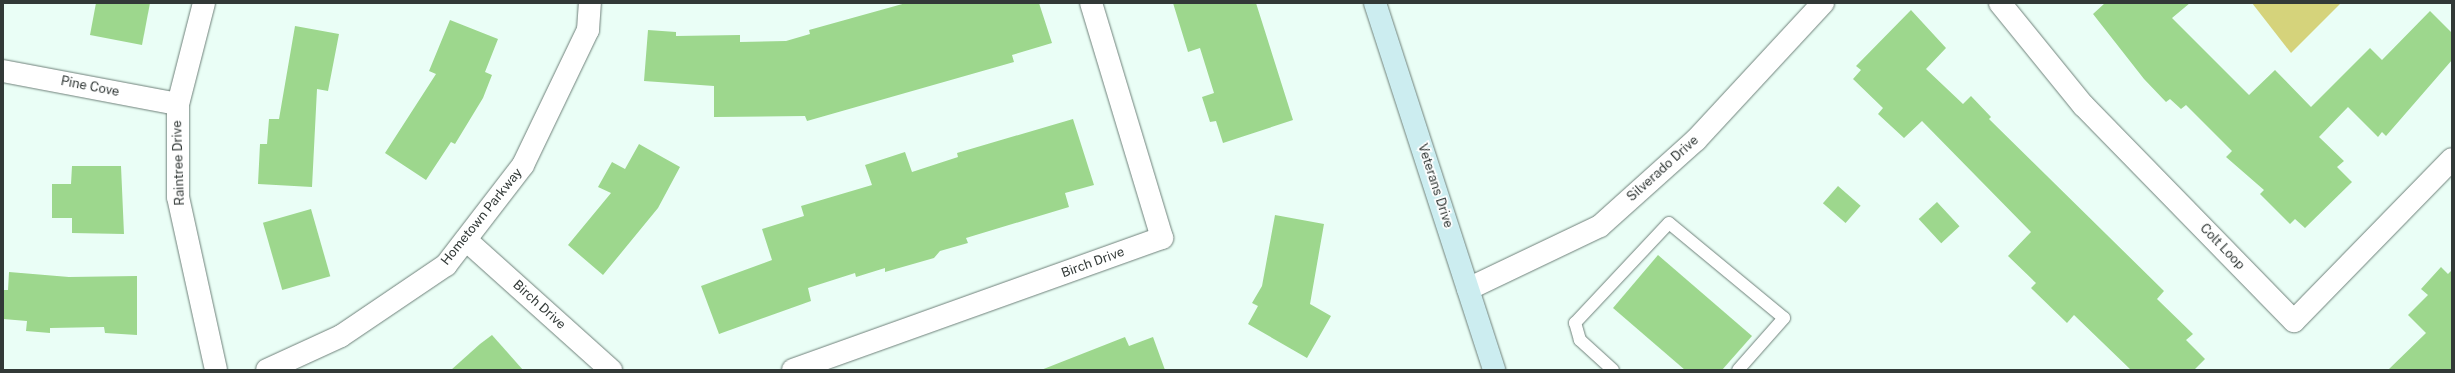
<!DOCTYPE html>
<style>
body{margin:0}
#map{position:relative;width:2455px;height:373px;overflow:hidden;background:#eafef6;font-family:"Public Sans",sans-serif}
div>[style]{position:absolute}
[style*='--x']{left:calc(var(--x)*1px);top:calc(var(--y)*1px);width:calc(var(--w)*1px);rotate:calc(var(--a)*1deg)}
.green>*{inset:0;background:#d5d37b}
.building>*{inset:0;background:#9dd78d;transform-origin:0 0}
.roads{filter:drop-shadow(0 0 1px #6f817a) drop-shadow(0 0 1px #6f817a)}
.service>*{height:12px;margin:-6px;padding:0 6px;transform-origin:6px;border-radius:6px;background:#fff}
.minor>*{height:22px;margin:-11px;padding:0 11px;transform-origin:11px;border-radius:11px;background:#fff}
.secondary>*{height:22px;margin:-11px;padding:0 11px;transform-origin:11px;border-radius:11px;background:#ccedf0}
span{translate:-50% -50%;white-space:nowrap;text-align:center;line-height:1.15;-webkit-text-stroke:3.5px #fff;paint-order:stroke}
.street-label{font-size:13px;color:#323937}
.frame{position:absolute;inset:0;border:4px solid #323937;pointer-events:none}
</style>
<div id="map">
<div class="green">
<div style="clip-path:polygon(2252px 3px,2341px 3px,2291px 53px)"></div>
</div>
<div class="building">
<div style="clip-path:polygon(96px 3px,150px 3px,142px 45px,90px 35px)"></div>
<div style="clip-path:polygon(906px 3px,1039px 3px,1052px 43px,1012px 55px,1014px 62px,807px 121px,805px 116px,714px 117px,714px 86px,644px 81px,648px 30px,676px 32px,676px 36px,740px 35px,740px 42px,786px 41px,810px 34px,809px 30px)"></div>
<div style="clip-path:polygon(1173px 3px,1256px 3px,1293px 120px,1223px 143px,1216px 121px,1210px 122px,1202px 97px,1214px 93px,1200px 48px,1188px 52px)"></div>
<div style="clip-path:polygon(2105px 3px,2190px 3px,2172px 18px,2249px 95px,2275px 70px,2311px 107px,2370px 48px,2382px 60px,2430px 11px,2452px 33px,2452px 60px,2386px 136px,2382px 132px,2378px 137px,2348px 107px,2319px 137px,2344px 161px,2337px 167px,2352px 182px,2305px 228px,2295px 219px,2290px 224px,2260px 194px,2264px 190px,2226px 157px,2232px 151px,2186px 105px,2181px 109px,2170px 99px,2166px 102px,2144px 79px,2093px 14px)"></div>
<div style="clip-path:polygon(1911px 10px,1946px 48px,1926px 69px,1963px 104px,1971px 96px,1991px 117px,1989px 119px,2164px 291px,2157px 299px,2193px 334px,2186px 340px,2205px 359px,2194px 370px,2131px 370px,2074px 315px,2067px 323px,2031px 288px,2036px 283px,2008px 256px,2031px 232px,1922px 121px,1904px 138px,1878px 114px,1883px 108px,1853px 79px,1861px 70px,1856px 66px)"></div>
<div style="clip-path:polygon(450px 20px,498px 39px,485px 72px,492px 75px,483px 98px,455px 144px,451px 142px,426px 180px,385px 153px,436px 74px,429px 71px)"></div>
<div style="clip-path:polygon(295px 26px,339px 34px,328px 91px,317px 89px,312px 187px,258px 184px,260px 144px,267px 144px,269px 119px,279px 119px)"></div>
<div style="clip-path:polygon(1073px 119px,1094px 185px,1065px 193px,1069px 207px,966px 238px,968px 243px,940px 251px,934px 258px,885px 272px,885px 268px,856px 277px,855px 273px,808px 288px,811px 301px,719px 334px,701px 286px,772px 260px,762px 229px,804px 216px,801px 206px,872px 185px,865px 165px,905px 152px,912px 172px,958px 157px,957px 153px)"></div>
<div style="clip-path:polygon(639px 144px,680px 167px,658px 208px,603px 275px,568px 245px,611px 193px,598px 187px,612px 162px,625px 169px)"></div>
<div style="clip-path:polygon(72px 166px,121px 166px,124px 234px,72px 233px,72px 218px,52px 218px,52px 184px,71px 184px)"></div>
<div style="left:1838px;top:186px;width:30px;height:23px;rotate:41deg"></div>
<div style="left:1937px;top:202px;width:33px;height:25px;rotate:47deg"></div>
<div style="left:311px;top:209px;width:70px;height:50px;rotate:74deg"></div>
<div style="clip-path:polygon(1275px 215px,1324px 224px,1310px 304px,1331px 316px,1307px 358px,1248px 324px,1258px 306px,1252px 303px,1262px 286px)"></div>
<div style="clip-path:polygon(1658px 255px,1752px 336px,1722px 370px,1685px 370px,1613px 308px)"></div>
<div style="clip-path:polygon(2441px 267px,2448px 274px,2452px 270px,2452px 370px,2388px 370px,2426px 333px,2408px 315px,2428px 295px,2421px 289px)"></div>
<div style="clip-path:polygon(9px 272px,69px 277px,137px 276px,137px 335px,105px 333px,104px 327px,50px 328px,50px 333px,26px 331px,27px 321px,3px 319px,3px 290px,8px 290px)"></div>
<div style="clip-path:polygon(492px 335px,523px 370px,451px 370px,480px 344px)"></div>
<div style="clip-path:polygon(1125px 337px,1129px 346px,1153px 337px,1165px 370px,1041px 370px)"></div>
</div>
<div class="roads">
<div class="service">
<div style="--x:1613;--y:370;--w:45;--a:-137.7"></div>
<div style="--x:1580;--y:340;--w:18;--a:-106"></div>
<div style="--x:1575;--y:323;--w:137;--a:-46.8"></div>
<div style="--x:1669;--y:223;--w:149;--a:39.6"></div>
<div style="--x:1784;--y:318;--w:69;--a:131.5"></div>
</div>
<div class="minor">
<div style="--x:204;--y:3;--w:104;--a:104.4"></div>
<div style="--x:178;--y:104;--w:93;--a:90"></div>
<div style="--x:178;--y:197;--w:177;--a:77.6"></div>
<div style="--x:2000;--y:3;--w:132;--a:50.9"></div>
<div style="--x:2083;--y:105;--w:302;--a:45.7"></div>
<div style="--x:2294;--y:321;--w:226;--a:-45.7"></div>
<div style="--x:3;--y:71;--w:178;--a:10.7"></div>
<div style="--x:466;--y:240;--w:195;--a:41.9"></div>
<div style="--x:1468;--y:289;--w:146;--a:-25.5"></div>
<div style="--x:1600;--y:226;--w:129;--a:-41.9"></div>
<div style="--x:1696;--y:140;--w:187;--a:-47.2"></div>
<div style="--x:267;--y:370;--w:81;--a:-24.7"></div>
<div style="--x:341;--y:336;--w:127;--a:-34.1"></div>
<div style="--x:446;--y:265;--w:126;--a:-52.4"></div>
<div style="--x:523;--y:165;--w:150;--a:-64.3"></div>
<div style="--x:588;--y:30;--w:27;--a:-86"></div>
<div style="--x:793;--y:370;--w:392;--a:-19.7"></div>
<div style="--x:1162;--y:238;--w:245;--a:-106.8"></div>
</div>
<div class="secondary">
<div style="--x:1375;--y:3;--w:386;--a:72"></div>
</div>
</div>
<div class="street-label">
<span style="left:90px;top:87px;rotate:11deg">Pine Cove</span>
<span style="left:179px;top:163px;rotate:-92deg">Raintree Drive</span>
<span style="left:1663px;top:169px;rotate:-42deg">Silverado Drive</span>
<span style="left:1435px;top:186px;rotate:72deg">Veterans Drive</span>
<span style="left:482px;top:217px;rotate:-51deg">Hometown Parkway</span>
<span style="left:2222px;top:247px;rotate:46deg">Colt Loop</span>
<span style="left:1093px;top:263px;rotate:-20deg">Birch Drive</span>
<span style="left:539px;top:305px;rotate:42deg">Birch Drive</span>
</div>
<div class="frame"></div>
</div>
